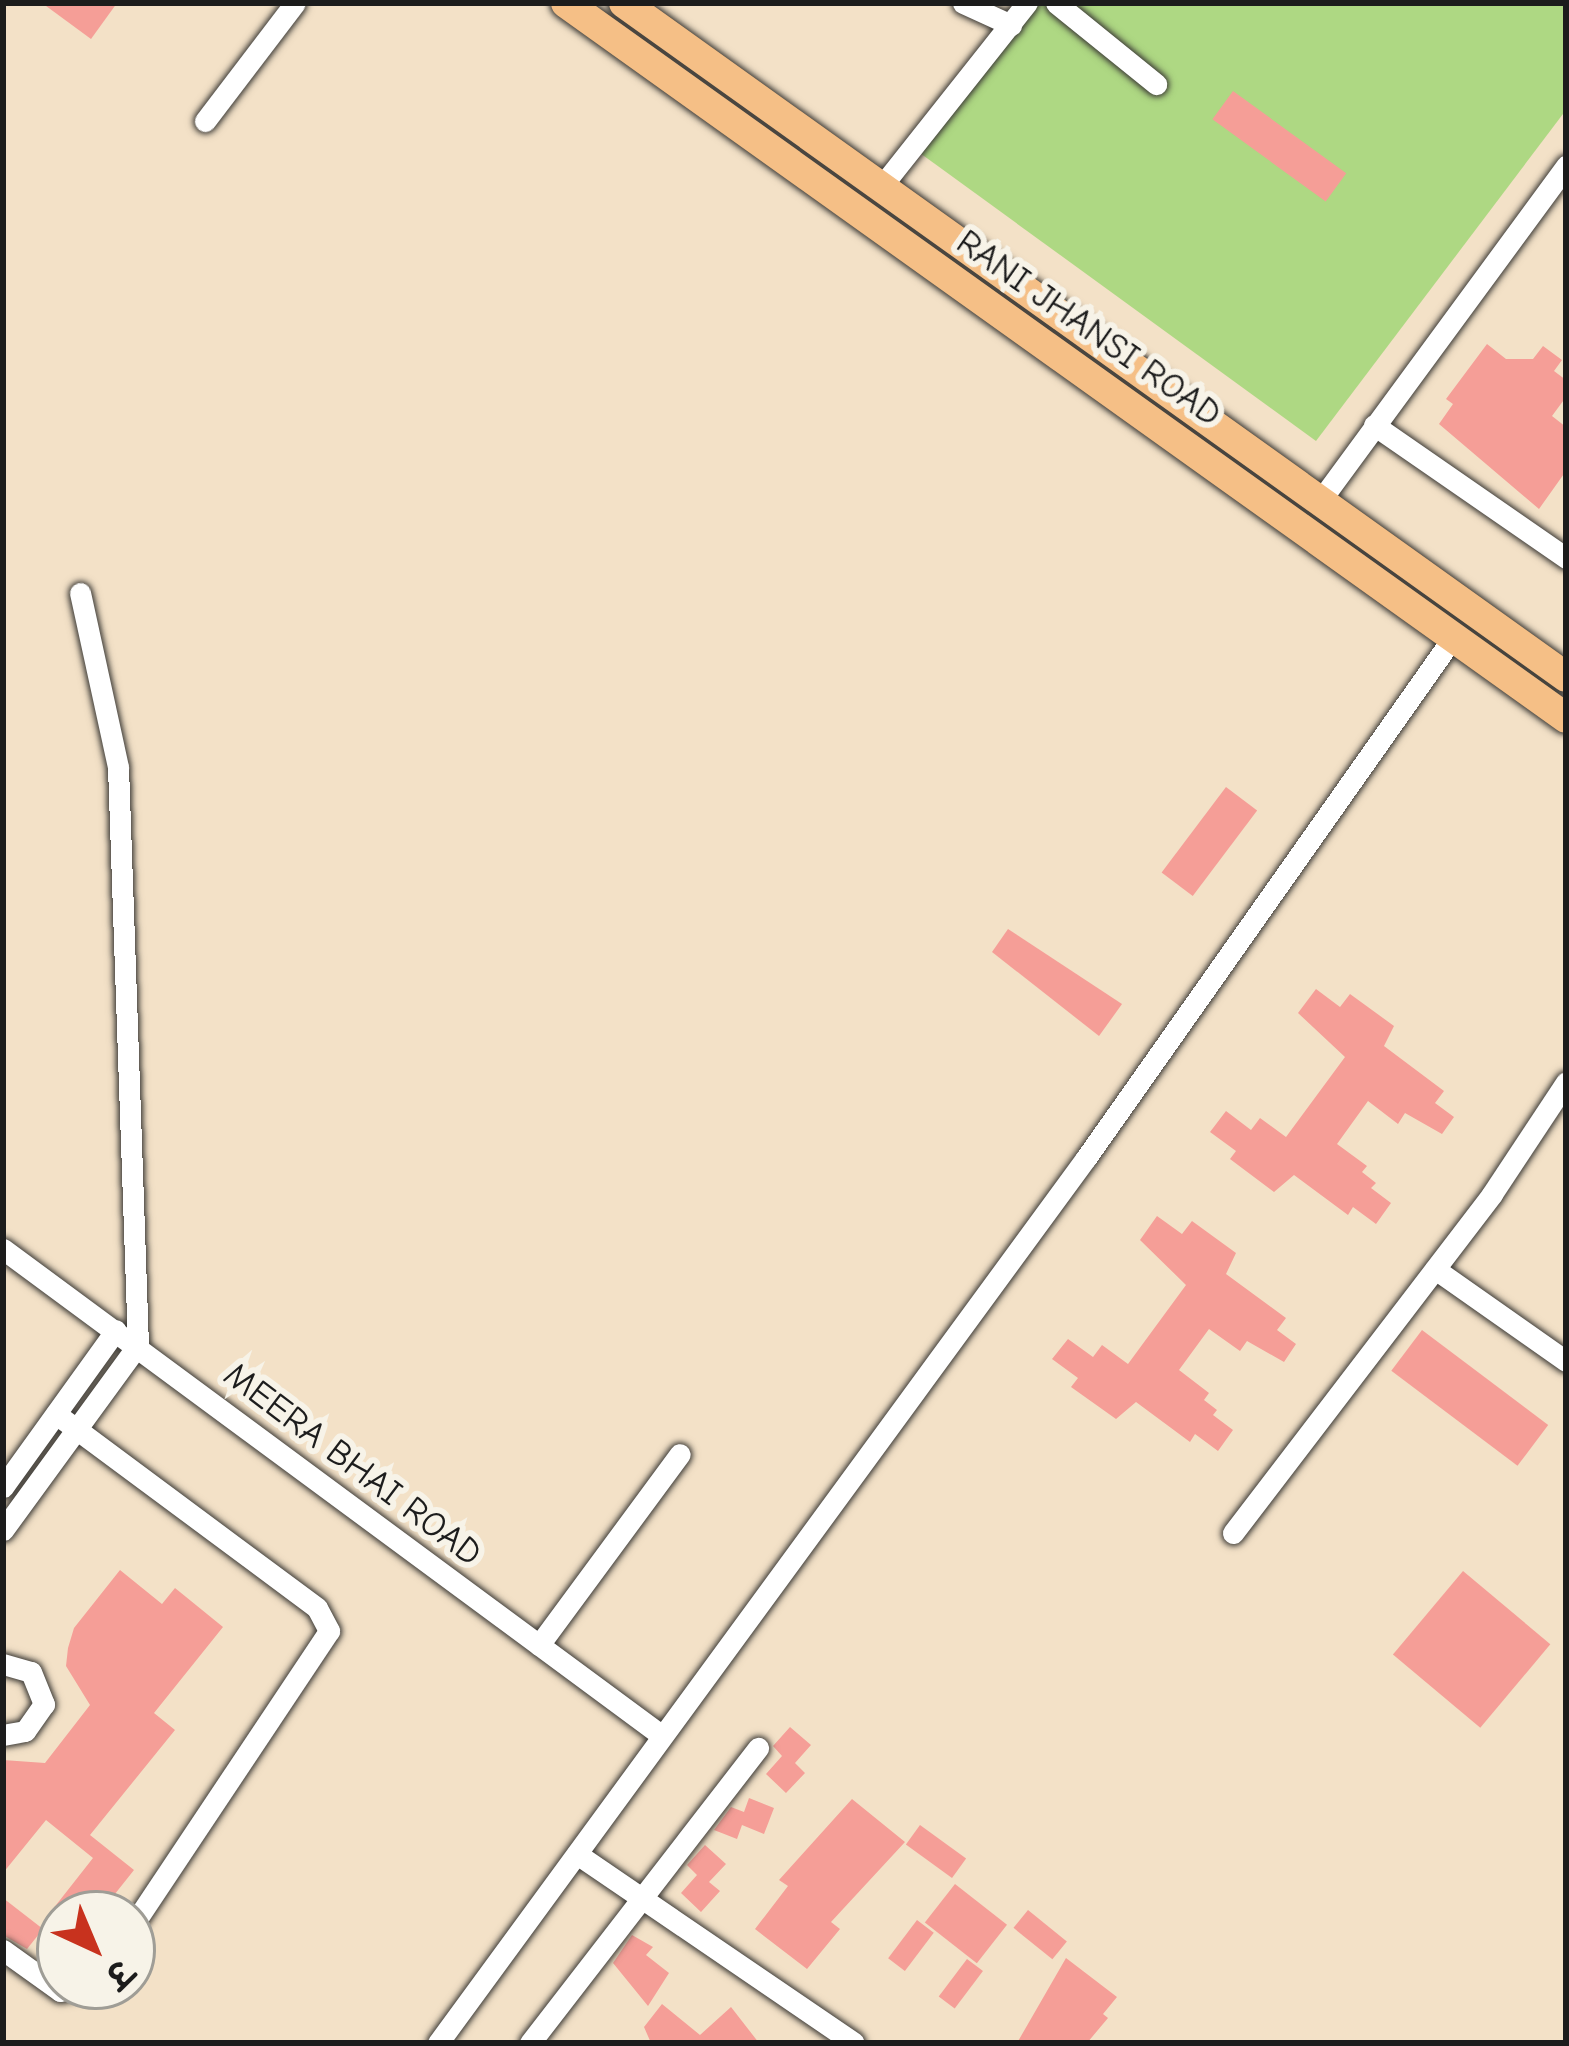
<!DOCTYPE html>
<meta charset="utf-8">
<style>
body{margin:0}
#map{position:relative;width:1569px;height:2046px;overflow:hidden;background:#f3e1c7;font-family:"Comic Neue","Playpen Sans Deva",sans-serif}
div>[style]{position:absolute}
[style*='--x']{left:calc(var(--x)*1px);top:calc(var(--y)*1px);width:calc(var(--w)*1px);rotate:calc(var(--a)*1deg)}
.green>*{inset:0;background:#aed883}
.building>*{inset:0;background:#f59e97;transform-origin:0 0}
.roads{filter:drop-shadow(0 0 3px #3c3a36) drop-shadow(0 0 3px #3c3a36)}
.minor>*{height:21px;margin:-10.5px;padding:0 10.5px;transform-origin:10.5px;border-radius:10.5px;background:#fff}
.highway>*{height:30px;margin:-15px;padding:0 15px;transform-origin:15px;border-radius:15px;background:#f5bf86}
span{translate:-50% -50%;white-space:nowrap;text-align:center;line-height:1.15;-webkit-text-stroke:12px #f7f3e8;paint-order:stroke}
.street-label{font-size:36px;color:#1c1c1c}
.frame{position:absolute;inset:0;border:6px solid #1c1c1c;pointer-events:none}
.north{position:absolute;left:36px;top:1890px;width:120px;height:120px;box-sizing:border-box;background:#f7f3e8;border:3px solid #9f9d96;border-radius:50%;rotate:136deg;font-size:33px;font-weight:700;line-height:48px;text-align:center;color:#1c1c1c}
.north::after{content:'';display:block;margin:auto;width:42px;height:54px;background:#c8321e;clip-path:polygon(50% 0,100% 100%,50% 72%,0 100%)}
</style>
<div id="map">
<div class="green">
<div style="clip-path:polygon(1030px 3px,1566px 3px,1566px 110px,1316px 441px,913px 148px)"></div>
</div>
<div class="building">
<div style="clip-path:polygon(42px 3px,117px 3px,91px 39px)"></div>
<div style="left:1233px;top:91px;width:140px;height:35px;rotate:36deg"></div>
<div style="clip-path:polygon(1487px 344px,1506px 359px,1533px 359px,1543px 346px,1562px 360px,1554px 371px,1566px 380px,1566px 397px,1552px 416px,1566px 427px,1566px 471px,1539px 509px,1439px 424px,1453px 404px,1446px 399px)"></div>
<div style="left:1226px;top:787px;width:39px;height:107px;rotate:37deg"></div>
<div style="clip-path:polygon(1008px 929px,1122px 1004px,1099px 1036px,992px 952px)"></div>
<div style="clip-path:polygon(1316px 989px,1340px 1007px,1350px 994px,1394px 1026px,1384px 1046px,1444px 1091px,1435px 1103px,1454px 1117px,1442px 1134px,1405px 1113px,1398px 1124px,1368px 1101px,1337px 1144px,1367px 1166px,1362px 1172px,1376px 1183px,1371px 1188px,1391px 1203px,1376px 1224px,1353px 1207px,1348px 1215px,1294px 1175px,1274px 1192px,1230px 1159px,1236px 1151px,1210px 1132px,1226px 1111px,1251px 1130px,1260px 1118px,1286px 1137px,1345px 1057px,1298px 1013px)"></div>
<div style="clip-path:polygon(1157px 1216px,1182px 1234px,1192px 1221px,1236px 1253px,1226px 1274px,1286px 1318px,1277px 1330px,1296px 1344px,1284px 1362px,1247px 1341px,1240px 1351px,1209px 1329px,1179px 1370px,1209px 1393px,1204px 1400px,1217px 1410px,1213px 1415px,1233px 1430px,1218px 1451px,1195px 1434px,1190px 1442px,1136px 1402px,1116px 1419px,1071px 1387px,1078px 1378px,1052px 1359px,1068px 1339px,1093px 1357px,1102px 1345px,1128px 1364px,1186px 1285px,1140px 1240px)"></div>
<div style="left:1422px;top:1330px;width:158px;height:51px;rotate:37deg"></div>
<div style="clip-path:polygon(120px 1570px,162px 1604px,175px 1588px,223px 1627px,154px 1713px,175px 1730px,90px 1835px,134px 1870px,99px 1914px,49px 1914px,93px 1858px,46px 1820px,3px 1873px,3px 1760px,45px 1763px,90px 1705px,66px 1666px,68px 1648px,74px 1628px)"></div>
<div style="left:1463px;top:1571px;width:114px;height:109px;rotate:40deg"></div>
<div style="clip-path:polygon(790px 1727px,811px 1745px,795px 1763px,805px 1773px,786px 1793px,766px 1774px,782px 1756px,773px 1746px)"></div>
<div style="clip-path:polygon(749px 1798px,774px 1808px,764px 1834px,742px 1825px,737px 1839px,714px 1830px,731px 1807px,744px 1812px)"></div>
<div style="clip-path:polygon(852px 1799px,905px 1842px,831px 1922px,840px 1929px,807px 1969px,755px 1929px,788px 1886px,779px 1880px)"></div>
<div style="left:920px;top:1825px;width:57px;height:24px;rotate:36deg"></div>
<div style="clip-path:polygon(705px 1845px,726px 1864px,709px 1882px,720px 1891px,701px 1912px,681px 1893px,697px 1875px,687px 1865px)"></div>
<div style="left:955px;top:1884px;width:66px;height:49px;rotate:38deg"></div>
<div style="clip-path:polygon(3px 1898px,43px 1929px,27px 1949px,3px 1935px)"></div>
<div style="left:1028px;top:1910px;width:50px;height:23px;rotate:39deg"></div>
<div style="left:917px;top:1920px;width:21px;height:48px;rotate:37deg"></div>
<div style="clip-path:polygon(632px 1935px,653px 1947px,646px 1955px,669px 1973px,648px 2006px,613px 1963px)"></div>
<div style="clip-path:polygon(1066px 1958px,1117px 1997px,1103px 2014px,1108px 2018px,1087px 2043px,1017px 2043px)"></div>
<div style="left:967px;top:1959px;width:20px;height:47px;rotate:37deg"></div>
<div style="clip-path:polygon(662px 2004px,700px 2035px,731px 2007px,759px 2043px,651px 2043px,644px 2027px)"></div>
</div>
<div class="roads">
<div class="minor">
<div style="--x:963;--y:3;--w:53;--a:24.6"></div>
<div style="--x:1056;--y:3;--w:129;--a:39"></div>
<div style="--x:205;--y:121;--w:148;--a:-52.7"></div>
<div style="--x:881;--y:187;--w:235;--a:-51.6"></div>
<div style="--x:1374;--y:425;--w:234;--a:34.7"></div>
<div style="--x:1320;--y:501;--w:416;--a:-53.7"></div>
<div style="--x:3;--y:1249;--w:818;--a:36.45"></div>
<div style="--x:1435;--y:1269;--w:160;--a:35.1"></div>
<div style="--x:56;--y:1414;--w:325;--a:36.6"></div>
<div style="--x:317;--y:1608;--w:26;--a:62"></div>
<div style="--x:329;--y:1631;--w:355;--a:123.7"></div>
<div style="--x:3;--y:1487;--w:193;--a:-54.3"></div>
<div style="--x:3;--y:1530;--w:229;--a:-53.9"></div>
<div style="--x:138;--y:1345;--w:578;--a:-91.98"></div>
<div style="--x:118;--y:767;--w:178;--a:-102.3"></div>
<div style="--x:1233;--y:1533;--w:427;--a:-52.6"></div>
<div style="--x:1492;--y:1194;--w:134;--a:-56.5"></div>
<div style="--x:539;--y:1645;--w:237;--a:-53.6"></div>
<div style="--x:3;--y:1664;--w:29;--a:16"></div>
<div style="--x:31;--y:1672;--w:35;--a:68"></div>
<div style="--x:44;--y:1704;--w:33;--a:125"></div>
<div style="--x:25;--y:1731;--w:22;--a:170"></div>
<div style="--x:577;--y:1854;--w:335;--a:34.3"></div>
<div style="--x:3;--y:1950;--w:70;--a:35.7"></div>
<div style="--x:60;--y:1991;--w:28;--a:-10"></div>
<div style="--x:438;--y:2043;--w:1097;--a:-53.79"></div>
<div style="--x:1086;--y:1158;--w:639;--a:-54.82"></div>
<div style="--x:530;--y:2043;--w:373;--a:-52.3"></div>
</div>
<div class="highway">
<div style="--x:566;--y:3;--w:1229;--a:35.56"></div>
<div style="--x:624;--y:3;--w:1158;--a:35.58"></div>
</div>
</div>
<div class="street-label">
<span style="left:1089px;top:328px;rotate:35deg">RANI JHANSI ROAD</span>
<span style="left:353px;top:1464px;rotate:37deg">MEERA BHAI ROAD</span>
</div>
<div class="frame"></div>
<div class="north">उ</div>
</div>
